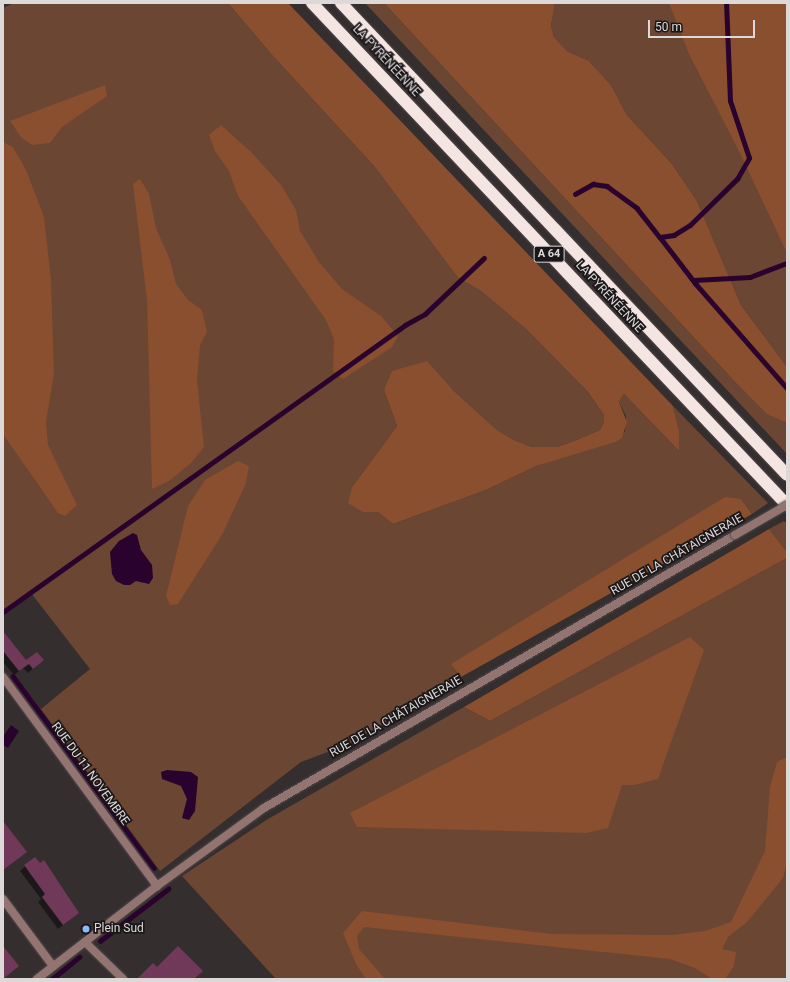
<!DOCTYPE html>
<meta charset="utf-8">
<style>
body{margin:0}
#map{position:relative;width:790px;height:982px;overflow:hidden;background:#352e2f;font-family:Roboto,sans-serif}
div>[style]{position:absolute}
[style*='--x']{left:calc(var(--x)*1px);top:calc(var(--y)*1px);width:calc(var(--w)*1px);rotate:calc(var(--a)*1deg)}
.green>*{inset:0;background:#6b4633}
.forest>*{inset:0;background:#894f2e}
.water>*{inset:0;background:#2a022e}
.shadow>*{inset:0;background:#0007}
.stream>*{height:4.5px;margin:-2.25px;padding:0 2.25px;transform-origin:2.25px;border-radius:2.25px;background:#2a022e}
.building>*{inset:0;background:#703859}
.roads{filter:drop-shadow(0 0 1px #50494a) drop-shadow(0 0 1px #50494a)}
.street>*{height:8px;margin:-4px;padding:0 4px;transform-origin:4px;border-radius:4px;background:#947470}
.highway>*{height:12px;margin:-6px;padding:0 6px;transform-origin:6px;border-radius:6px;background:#f4e4e2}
.bridges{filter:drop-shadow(0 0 1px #50494a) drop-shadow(0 0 1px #50494a)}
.street-bridge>*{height:8px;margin:-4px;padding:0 4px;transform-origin:4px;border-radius:4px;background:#947470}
.dots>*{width:11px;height:11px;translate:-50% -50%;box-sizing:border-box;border:2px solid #1a1718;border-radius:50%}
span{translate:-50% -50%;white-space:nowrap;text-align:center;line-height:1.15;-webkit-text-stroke:3.5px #1a1718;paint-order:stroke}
.shield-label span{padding:1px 3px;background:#1a1718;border:1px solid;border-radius:3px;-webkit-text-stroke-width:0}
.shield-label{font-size:11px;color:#ddd9d9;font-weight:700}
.street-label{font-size:12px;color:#ddd9d9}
.poi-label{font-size:12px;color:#ddd9d9}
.left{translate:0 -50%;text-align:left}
.frame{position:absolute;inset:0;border:4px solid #ddd9d9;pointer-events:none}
.scale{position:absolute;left:648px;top:20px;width:107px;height:18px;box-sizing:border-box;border:2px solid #ddd9d9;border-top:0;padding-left:5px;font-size:12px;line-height:14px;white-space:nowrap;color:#ddd9d9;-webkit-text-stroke:3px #1a1718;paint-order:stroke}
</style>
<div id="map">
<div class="green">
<div style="clip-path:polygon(14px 3px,228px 3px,272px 55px,374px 166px,458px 278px,481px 291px,527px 330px,588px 392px,604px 415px,604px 422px,600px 430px,574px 441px,557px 447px,532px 447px,514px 440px,497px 430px,454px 391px,427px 362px,384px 390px,397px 426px,352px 487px,363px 512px,378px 512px,393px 524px,486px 490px,536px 466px,625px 432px,626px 416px,619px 402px,624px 394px,679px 451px,679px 430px,673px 406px,768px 503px,752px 514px,741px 499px,452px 664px,461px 677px,349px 744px,301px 762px,160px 871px,41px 709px,90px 669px,31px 593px,3px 614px,3px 8px)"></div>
<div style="clip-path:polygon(365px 3px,384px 3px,735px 382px,767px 413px,787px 423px,787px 454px)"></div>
<div style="clip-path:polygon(555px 3px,787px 3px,787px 367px,741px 305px,697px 201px,672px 164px,627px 115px,611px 85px,589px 61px,567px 51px,554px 37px,551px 26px)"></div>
<div style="clip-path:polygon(784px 521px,787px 524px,787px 552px,769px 529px)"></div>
<div style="clip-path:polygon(787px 558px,787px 979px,276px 979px,182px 876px,268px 819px,464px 707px,490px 721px)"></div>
</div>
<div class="forest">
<div style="clip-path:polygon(228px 3px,288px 3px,673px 406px,679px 430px,679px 451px,624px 394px,619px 402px,627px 422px,622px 438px,615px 442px,536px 466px,486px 490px,393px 524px,378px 512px,363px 512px,348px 503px,352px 487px,397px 426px,384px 390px,392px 371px,427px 361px,454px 391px,497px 430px,514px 440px,532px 447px,557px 447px,574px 441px,600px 430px,604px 422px,604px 415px,588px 392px,527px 330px,481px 291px,458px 278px,374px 166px,272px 55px)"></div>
<div style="clip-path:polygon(384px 3px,555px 3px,551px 26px,554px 37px,567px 51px,589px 61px,611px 85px,627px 115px,672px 164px,697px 201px,741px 305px,787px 367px,787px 423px,767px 414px,735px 382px)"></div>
<div style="clip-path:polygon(669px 3px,787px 3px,787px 253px,741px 155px,689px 54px)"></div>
<div style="clip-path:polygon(105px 85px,107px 96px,62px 127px,50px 143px,32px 145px,21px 137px,10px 121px)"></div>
<div style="clip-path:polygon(221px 125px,252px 153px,281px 185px,296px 210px,300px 231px,319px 262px,342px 289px,381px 316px,398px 336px,392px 347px,343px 379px,333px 372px,334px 339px,326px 320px,238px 196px,229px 171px,215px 151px,209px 135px)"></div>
<div style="clip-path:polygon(3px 142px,13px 147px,26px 170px,44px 217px,51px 280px,54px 373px,46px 422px,48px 445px,77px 505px,65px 516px,58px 513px,3px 434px)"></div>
<div style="clip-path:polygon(140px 179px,149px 194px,156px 228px,170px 260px,176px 284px,188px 300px,202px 310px,207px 332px,200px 345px,197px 380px,204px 447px,191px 463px,169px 481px,152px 489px,147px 300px,133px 184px)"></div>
<div style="clip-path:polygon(238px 461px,249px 466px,246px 483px,223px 533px,178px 604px,170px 605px,166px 596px,188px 506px,205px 480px)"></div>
<div style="clip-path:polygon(725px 497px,741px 499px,752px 514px,461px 677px,451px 664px)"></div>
<div style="clip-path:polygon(769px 529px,787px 552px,787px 558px,490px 721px,464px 707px)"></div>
<div style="clip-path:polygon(690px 637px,704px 650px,658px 779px,634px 785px,622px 785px,608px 828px,586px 833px,357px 827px,350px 813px)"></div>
<div style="clip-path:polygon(787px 757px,787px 863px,783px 878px,747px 922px,728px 937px,722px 949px,736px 952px,734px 966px,725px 979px,712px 979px,695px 968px,670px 959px,364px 927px,357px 936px,359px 949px,385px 979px,366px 979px,356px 964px,343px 933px,362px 911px,551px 934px,673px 935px,705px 931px,731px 922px,765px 851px,770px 787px,777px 762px)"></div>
</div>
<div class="water">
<div style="clip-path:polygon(133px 533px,137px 535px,141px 550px,152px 565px,153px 578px,149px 584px,136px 581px,130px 585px,124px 585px,116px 581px,112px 574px,110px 552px,119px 541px)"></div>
<div style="clip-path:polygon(11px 725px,19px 731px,8px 748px,3px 745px,3px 737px)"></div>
<div style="clip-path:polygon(167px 770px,191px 772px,198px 777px,195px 811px,189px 820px,182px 818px,187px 799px,181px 786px,162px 779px,161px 772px)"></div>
</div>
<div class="shadow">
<div style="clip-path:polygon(3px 634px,26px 661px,43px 660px,28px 673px,23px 668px,14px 675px,3px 662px)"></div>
<div style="clip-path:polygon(35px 858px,78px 913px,58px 929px,38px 902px,41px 899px,20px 871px)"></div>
</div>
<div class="stream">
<div style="--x:575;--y:194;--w:21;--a:-29"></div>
<div style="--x:593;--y:184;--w:14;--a:8"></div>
<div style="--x:607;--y:186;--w:37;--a:36"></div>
<div style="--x:637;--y:208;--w:37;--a:52"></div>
<div style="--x:660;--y:237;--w:14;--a:-8"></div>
<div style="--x:674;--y:235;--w:19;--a:-32"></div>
<div style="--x:690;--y:225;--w:66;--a:-44.4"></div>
<div style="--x:737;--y:179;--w:24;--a:-60"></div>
<div style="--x:749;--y:158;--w:60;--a:-108.4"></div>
<div style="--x:730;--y:101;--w:98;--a:-92.3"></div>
<div style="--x:660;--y:237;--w:59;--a:52.5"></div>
<div style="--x:696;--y:284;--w:138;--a:48.8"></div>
<div style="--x:694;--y:280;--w:56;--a:-3.1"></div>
<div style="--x:750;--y:277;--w:40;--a:-21"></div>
<div style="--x:3;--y:612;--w:494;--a:-35.5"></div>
<div style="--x:405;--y:325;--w:23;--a:-29"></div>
<div style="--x:425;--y:314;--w:81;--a:-43.5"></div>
<div style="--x:13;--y:676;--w:238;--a:53.7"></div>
<div style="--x:100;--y:941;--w:86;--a:-37.4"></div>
<div style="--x:52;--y:979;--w:35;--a:-39"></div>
</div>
<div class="building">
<div style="clip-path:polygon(3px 631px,26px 660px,37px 652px,44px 660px,33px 669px,29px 664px,19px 671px,3px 651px)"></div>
<div style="clip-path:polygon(3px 821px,27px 852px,3px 870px)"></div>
<div style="clip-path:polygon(35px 857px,40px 863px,44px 860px,79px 913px,63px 925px,42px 897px,45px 894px,24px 865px)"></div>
<div style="clip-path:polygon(3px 946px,19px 966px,3px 979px)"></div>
<div style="clip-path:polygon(178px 946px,203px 971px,194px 979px,137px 979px,153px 963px,157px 967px)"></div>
</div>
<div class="roads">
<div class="street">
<div style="--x:3;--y:677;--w:260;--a:53.6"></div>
<div style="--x:3;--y:899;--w:84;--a:53.3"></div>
<div style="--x:85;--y:942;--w:53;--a:44.2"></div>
<div style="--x:37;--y:979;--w:152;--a:-37.8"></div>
<div style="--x:157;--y:886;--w:132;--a:-36.1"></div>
<div style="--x:264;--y:808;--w:544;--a:-30.1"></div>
</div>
<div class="highway">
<div style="--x:312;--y:3;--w:691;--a:46.58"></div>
<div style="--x:341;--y:3;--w:649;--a:46.62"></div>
</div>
</div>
<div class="bridges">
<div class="street-bridge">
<div style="--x:735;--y:535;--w:60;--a:-30"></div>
</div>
</div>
<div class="dots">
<div style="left:86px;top:929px;background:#8eb9fc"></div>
</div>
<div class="shield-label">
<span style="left:549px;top:254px">A 64</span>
</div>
<div class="street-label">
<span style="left:386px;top:61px;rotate:47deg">LA PYRÉNÉENNE</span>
<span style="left:609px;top:297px;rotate:47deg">LA PYRÉNÉENNE</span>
<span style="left:677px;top:555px;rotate:-30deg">RUE DE LA CHÂTAIGNERAIE</span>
<span style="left:396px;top:717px;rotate:-30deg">RUE DE LA CHÂTAIGNERAIE</span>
<span style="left:90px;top:774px;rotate:54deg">RUE DU 11 NOVEMBRE</span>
</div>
<div class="poi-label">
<span class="left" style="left:94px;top:929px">Plein Sud</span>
</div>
<div class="frame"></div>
<div class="scale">50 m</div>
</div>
